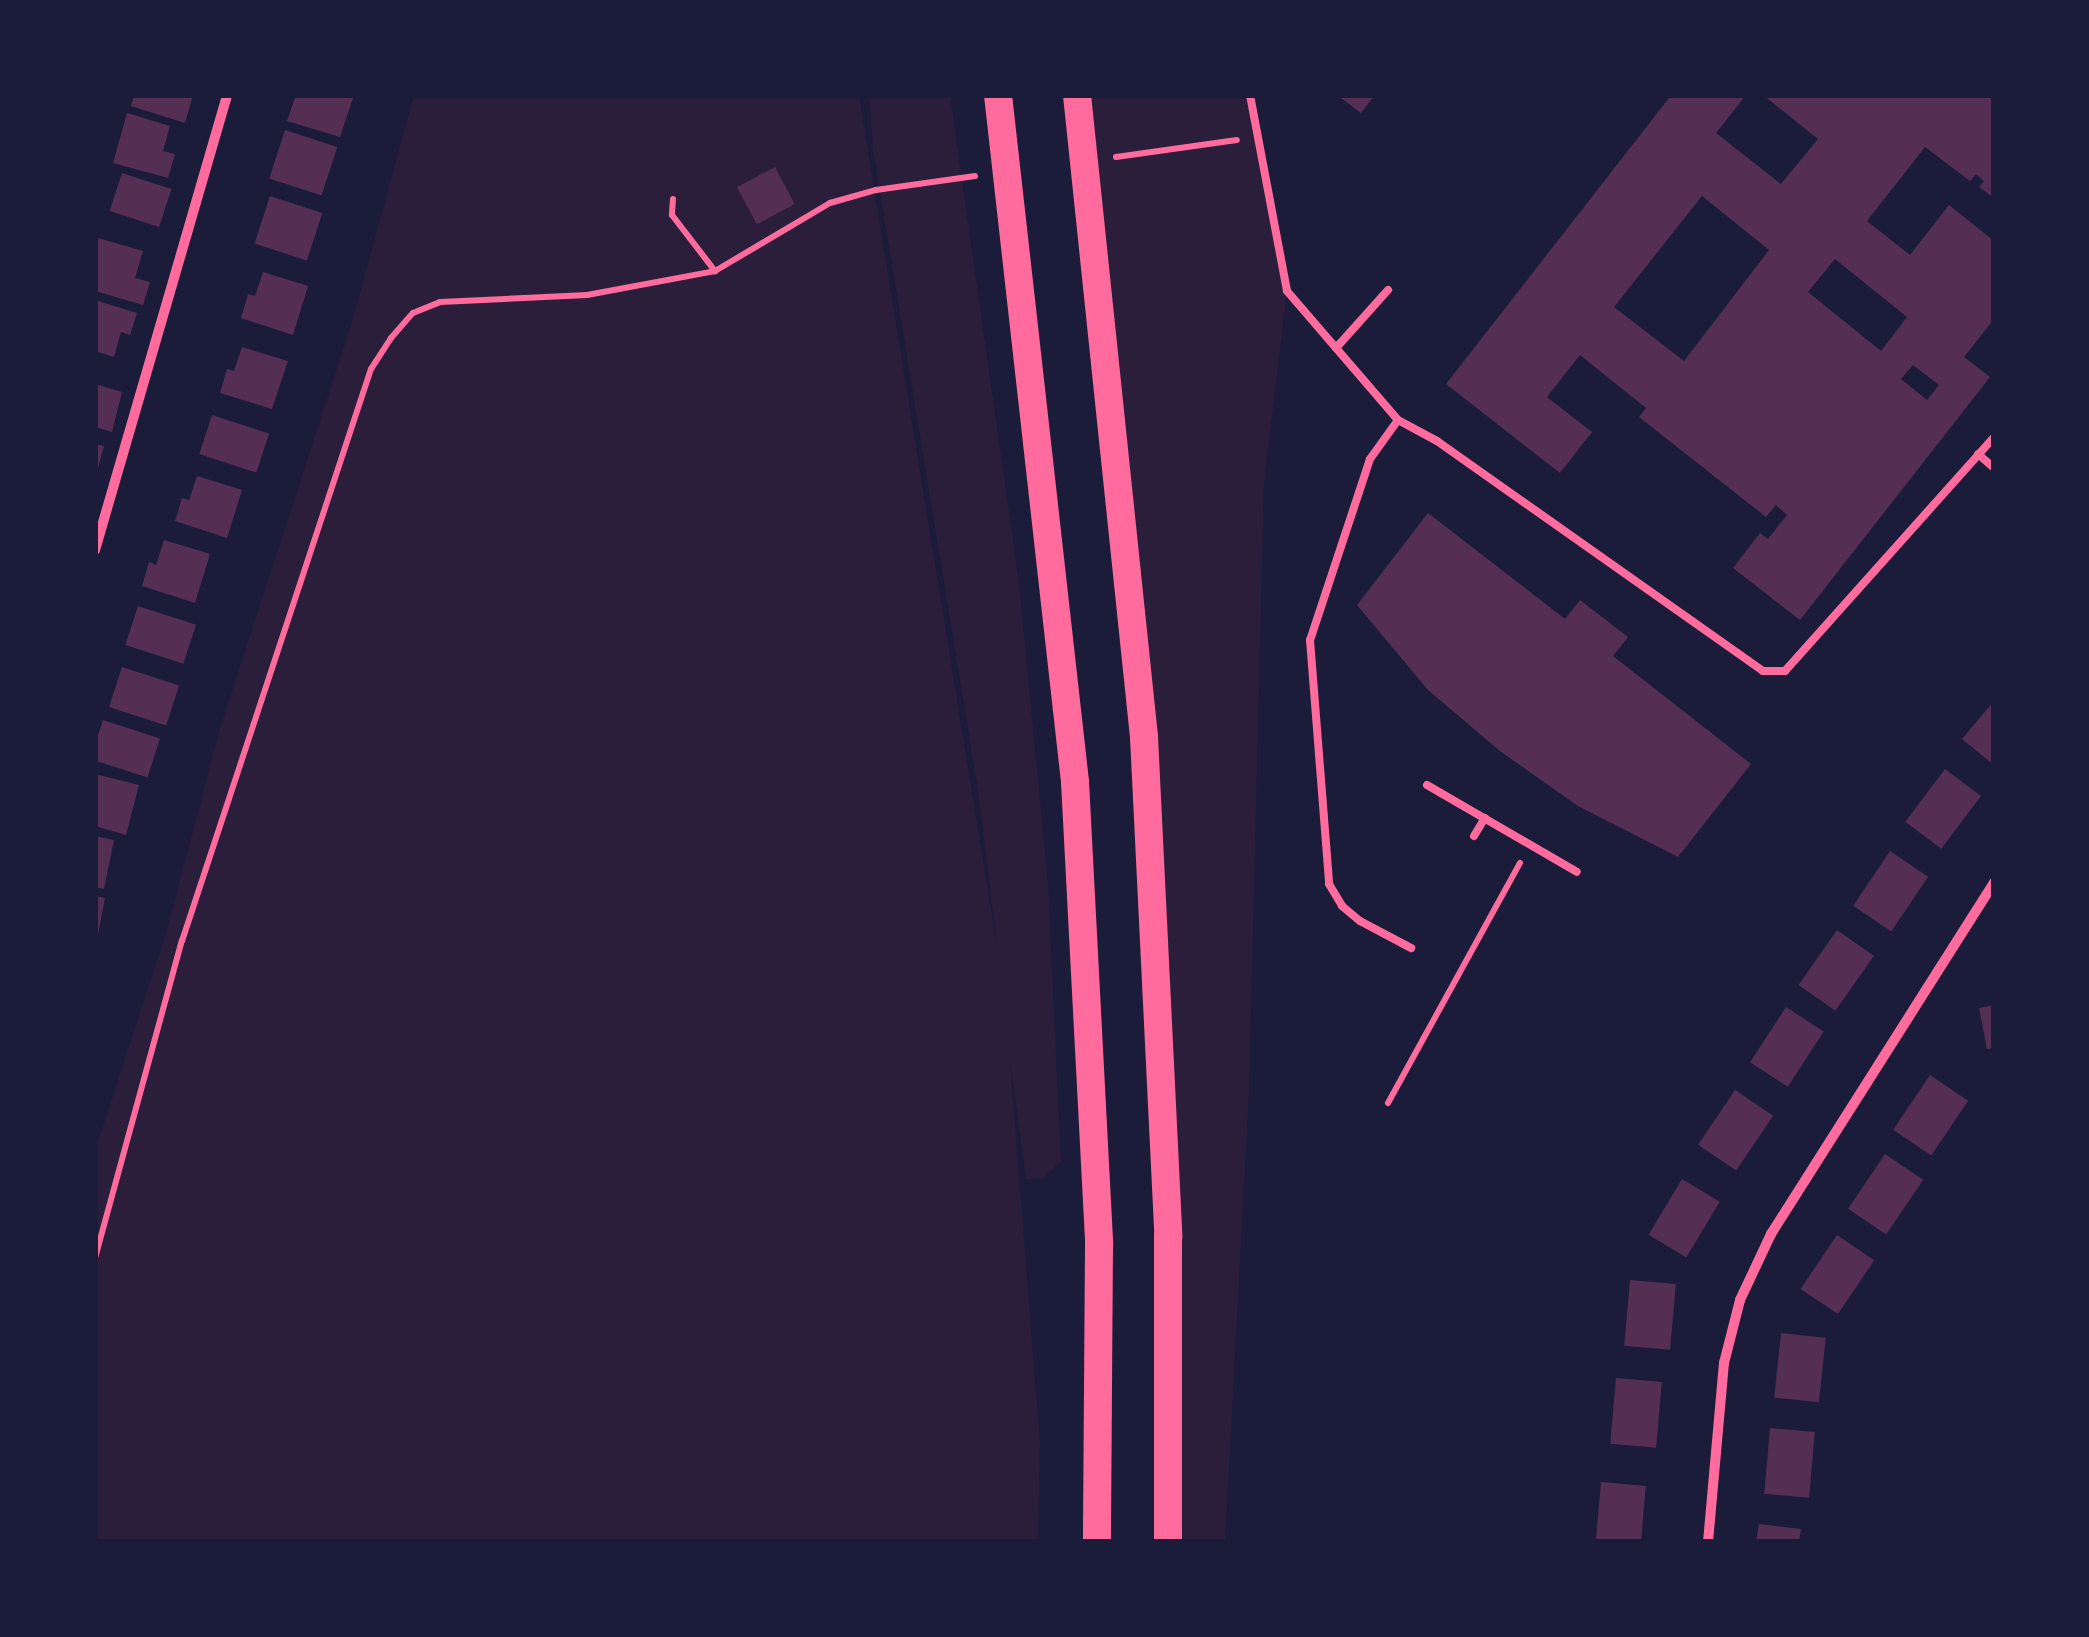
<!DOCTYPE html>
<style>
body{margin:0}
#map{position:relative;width:2089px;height:1637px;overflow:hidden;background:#1b1b3a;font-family:"DejaVu Sans",sans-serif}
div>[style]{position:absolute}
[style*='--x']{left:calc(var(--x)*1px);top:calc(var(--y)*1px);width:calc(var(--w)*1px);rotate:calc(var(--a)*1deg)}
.green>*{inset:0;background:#2a1e3b}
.building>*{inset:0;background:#542f53;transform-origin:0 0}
.path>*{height:6px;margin:-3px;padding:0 3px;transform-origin:3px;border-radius:3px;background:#ff6b9d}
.service>*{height:8px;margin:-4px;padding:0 4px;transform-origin:4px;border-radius:4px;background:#ff6b9d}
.minor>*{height:10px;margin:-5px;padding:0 5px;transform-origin:5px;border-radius:5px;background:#ff6b9d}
.trunk>*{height:28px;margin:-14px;padding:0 14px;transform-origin:14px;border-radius:14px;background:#ff6b9d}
span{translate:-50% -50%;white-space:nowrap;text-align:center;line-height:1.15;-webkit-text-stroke:8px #1b1b3a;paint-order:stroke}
.frame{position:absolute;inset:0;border:98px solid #1b1b3a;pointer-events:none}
</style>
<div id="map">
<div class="green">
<div style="clip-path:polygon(414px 95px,859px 95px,997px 946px,978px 791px,873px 149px,869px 95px,950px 95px,1019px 583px,1048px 883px,1061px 1162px,1043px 1178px,1026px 1179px,1010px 1062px,1040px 1442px,1038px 1542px,95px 1542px,95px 1151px,167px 930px,220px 728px,352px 322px)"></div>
<div style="clip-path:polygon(1078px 95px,1250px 95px,1287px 291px,1264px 483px,1249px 1094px,1225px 1542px,1168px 1542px,1144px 737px)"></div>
</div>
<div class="building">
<div style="clip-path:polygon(134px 95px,193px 95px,185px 123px,131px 106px)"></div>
<div style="clip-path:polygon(296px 95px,354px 95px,340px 137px,287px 121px)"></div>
<div style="clip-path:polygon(1337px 95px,1375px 95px,1361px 113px)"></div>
<div style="clip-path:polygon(evenodd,1666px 95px,1746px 95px,1716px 133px,1781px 184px,1818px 139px,1763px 95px,1994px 95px,1994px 198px,1979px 187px,1984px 181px,1976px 174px,1970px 181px,1925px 147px,1867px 221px,1910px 255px,1949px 205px,1994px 241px,1994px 319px,1964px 357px,1990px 377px,1800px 620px,1733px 568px,1760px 533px,1768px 539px,1787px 515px,1776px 505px,1766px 517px,1639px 417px,1646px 408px,1580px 355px,1547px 397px,1592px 432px,1560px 473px,1446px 384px,1669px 98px,1666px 95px,1702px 196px,1769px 250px,1684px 361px,1614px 307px,1702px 196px,1666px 95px,1835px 259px,1907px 317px,1881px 351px,1808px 292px,1835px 259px,1666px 95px,1913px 365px,1939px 385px,1927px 400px,1901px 379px,1913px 365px)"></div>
<div style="clip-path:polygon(127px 113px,170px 126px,163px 151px,175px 154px,168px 178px,113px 163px)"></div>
<div style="left:285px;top:130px;width:55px;height:51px;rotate:18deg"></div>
<div style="left:775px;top:167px;width:42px;height:43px;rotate:62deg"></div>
<div style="left:122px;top:173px;width:52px;height:40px;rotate:18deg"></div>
<div style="left:270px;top:196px;width:55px;height:50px;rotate:18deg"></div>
<div style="clip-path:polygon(98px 238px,143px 251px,135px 278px,150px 282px,143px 305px,95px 291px)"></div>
<div style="clip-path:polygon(263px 272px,308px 286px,293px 335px,241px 318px,248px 294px,255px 296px)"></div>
<div style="clip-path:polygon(95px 300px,137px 313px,130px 335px,121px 332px,114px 357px,95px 351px)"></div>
<div style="clip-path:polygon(242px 347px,288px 361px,272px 409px,220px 393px,227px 369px,234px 371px)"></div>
<div style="clip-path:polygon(95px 384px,122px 392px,112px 432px,95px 427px)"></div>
<div style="left:212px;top:415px;width:60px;height:41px;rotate:18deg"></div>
<div style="clip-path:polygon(95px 444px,104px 446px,96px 475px,95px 475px)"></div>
<div style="clip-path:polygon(197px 476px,242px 490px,227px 538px,175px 521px,182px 498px,189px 500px)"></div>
<div style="clip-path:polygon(1428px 513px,1565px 619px,1580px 600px,1628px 637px,1613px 656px,1751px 764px,1678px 857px,1578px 806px,1500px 751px,1428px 690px,1357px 605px)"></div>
<div style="clip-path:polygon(164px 540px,210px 554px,195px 603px,142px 586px,149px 562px,156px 565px)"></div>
<div style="left:138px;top:606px;width:61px;height:41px;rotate:18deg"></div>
<div style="left:122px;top:667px;width:60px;height:42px;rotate:18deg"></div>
<div style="clip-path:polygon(1994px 701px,1994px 765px,1962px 739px)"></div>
<div style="left:103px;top:720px;width:60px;height:41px;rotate:18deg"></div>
<div style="left:1945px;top:769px;width:45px;height:66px;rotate:37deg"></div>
<div style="clip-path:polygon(95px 774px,139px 785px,126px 835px,95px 826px)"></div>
<div style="clip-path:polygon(95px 836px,114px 840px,104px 889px,95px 887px)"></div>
<div style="left:1890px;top:851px;width:46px;height:66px;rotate:34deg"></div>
<div style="clip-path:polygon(95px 896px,105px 898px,97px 940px,95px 939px)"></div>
<div style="left:1837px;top:930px;width:45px;height:67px;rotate:35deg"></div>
<div style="clip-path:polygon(1994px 1005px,1994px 1048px,1987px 1049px,1979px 1008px)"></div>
<div style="left:1786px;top:1007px;width:45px;height:66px;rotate:33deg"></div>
<div style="left:1930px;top:1075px;width:46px;height:66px;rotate:34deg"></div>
<div style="left:1735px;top:1090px;width:46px;height:66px;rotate:34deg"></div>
<div style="left:1885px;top:1154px;width:46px;height:66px;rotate:34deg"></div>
<div style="left:1682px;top:1179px;width:44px;height:65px;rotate:31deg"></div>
<div style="left:1837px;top:1235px;width:45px;height:65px;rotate:34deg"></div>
<div style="left:1630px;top:1280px;width:46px;height:66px;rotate:5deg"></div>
<div style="left:1781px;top:1333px;width:45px;height:65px;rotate:6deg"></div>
<div style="left:1616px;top:1378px;width:46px;height:66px;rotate:5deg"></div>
<div style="left:1770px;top:1428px;width:45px;height:66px;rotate:5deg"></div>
<div style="left:1601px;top:1482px;width:45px;height:60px;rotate:5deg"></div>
<div style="clip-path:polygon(1759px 1524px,1801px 1529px,1799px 1542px,1756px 1542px)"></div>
</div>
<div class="path">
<div style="--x:1116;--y:157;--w:122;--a:-8"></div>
<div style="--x:673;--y:199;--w:16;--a:94"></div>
<div style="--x:672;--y:215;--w:71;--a:52.5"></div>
<div style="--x:1388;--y:1103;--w:274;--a:-61.2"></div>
<div style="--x:95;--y:1258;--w:329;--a:-74.7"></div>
<div style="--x:182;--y:941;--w:602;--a:-71.72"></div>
<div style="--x:371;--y:369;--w:37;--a:-57"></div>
<div style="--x:391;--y:338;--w:33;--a:-49"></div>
<div style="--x:413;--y:313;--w:29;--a:-22"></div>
<div style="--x:440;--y:302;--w:147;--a:-2.7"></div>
<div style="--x:587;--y:295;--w:130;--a:-10.6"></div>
<div style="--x:715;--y:271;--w:134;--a:-30.6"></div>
<div style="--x:830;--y:203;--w:48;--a:-15.8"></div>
<div style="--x:876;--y:190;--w:100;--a:-8"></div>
</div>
<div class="service">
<div style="--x:1250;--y:95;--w:199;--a:79.3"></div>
<div style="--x:1287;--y:291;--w:170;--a:49.3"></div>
<div style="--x:1398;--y:420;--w:44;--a:28.3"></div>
<div style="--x:1437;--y:441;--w:399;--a:35.2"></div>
<div style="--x:1763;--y:671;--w:22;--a:0"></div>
<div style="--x:1785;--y:671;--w:314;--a:-48.2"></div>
<div style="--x:1336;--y:348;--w:78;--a:-48.1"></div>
<div style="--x:1398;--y:420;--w:48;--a:125.7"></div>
<div style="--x:1370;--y:459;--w:191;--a:108.3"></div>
<div style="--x:1310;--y:640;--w:245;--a:85.5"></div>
<div style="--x:1329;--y:884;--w:26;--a:59"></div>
<div style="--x:1342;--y:906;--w:23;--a:40"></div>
<div style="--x:1360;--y:921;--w:58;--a:27.9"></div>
<div style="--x:1978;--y:454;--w:21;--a:41"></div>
<div style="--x:1427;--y:785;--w:173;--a:30.1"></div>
<div style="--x:1474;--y:836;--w:21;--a:-59"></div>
</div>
<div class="minor">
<div style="--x:95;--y:550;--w:474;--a:-73.8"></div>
<div style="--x:1708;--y:1542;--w:180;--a:-84.9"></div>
<div style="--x:1724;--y:1363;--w:65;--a:-75.7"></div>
<div style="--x:1740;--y:1300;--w:73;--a:-64.8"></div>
<div style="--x:1771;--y:1234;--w:417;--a:-57.6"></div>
</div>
<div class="trunk">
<div style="--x:998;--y:95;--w:691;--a:83.6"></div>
<div style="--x:1075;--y:782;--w:463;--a:87"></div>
<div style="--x:1099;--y:1244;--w:298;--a:90.4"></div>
<div style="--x:1077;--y:95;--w:645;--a:84.04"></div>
<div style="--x:1144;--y:737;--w:500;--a:87.2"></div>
<div style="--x:1168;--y:1236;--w:306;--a:90"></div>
</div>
<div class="frame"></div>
</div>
